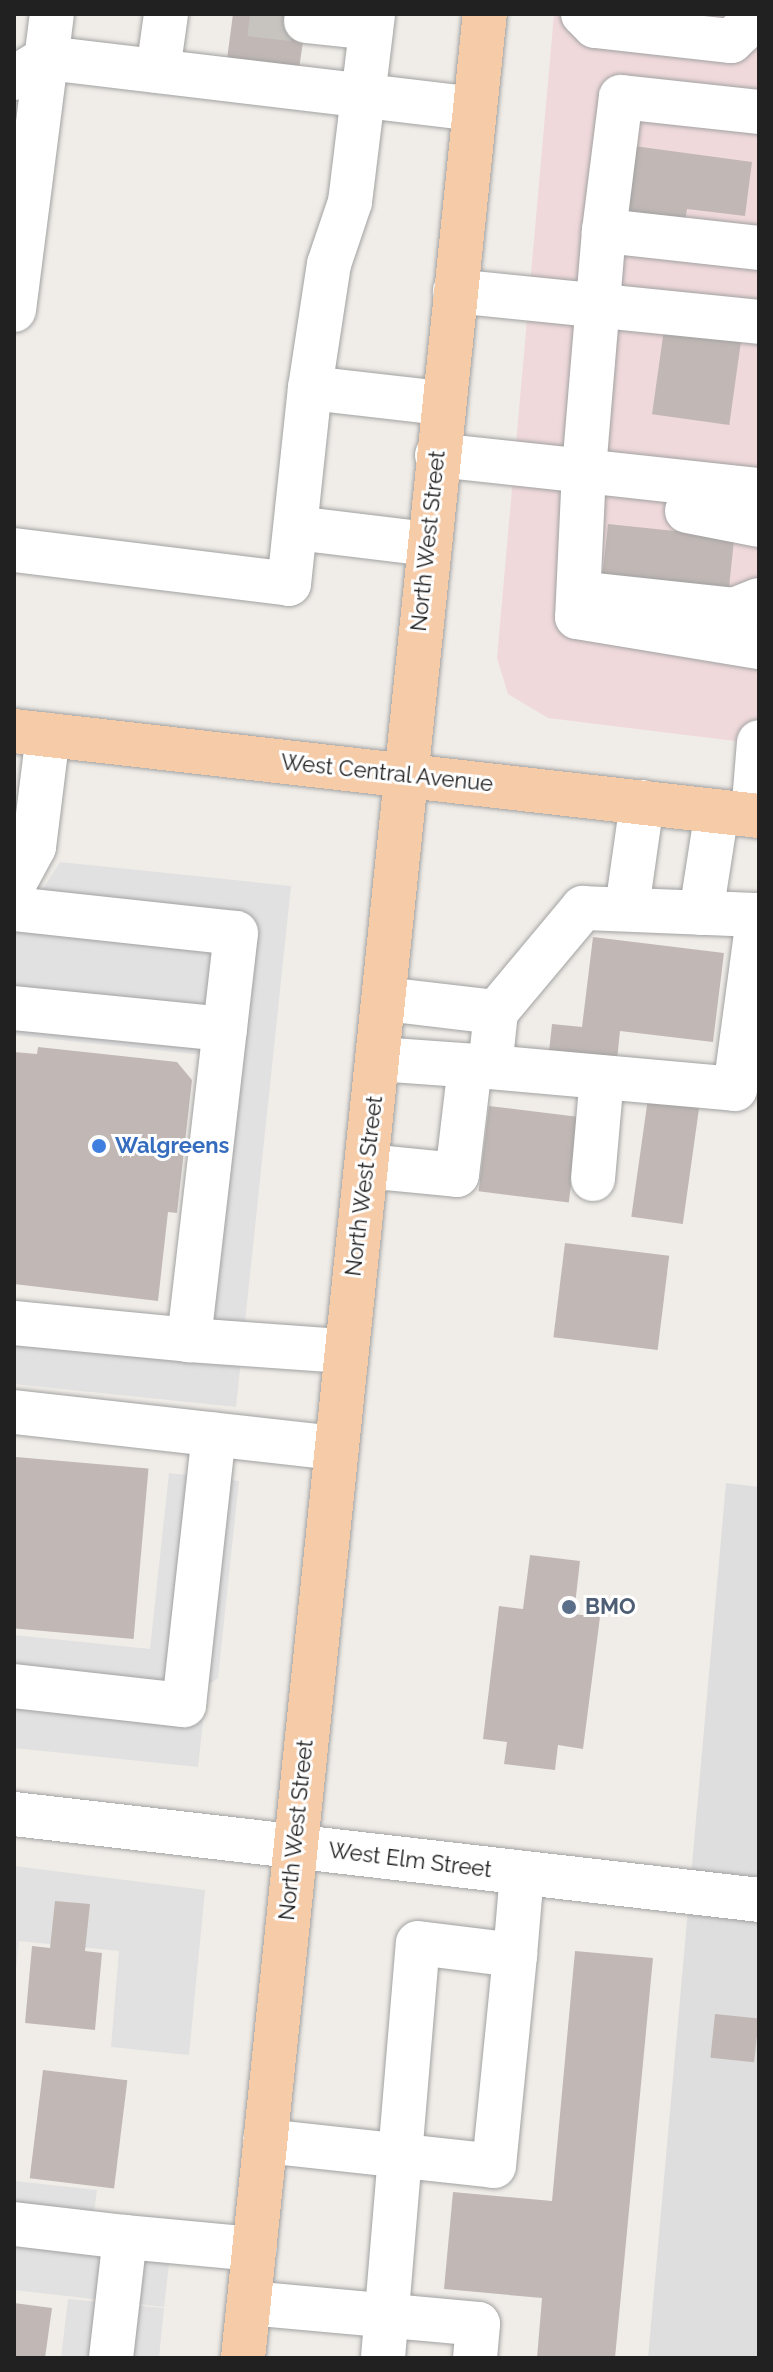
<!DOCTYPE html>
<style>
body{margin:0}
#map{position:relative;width:773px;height:2372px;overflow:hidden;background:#f0ede8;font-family:Raleway,sans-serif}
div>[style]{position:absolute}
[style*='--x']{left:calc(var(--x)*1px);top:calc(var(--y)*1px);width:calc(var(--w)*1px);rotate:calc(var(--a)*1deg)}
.residential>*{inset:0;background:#dfdede}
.commercial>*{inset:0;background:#f0d9db}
.parking>*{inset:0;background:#e1e1e1}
.building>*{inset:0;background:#c1b8b5;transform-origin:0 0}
.minor-tunnel>*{height:44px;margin-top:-22px;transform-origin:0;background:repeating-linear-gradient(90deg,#c7c4c0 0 44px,transparent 0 66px)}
.roads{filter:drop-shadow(0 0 2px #a2a2a2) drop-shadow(0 0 2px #a2a2a2)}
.minor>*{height:44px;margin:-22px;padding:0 22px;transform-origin:22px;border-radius:22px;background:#fff}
.major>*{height:44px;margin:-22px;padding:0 22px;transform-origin:22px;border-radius:22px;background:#f6cba8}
.dots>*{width:22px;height:22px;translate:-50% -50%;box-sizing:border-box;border:4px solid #fff;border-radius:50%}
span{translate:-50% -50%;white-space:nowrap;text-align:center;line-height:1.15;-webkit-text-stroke:6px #fff;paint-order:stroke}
.street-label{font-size:22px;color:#212121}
.shop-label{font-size:22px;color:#366cbe;font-weight:700}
.left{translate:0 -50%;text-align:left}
.service-label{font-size:22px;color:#4e5e75;font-weight:700}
.frame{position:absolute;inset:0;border:16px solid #212121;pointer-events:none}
</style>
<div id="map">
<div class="residential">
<div style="clip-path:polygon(726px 1483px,759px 1487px,759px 2358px,648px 2358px)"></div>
</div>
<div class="commercial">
<div style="clip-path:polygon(554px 14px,759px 14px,759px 744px,548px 718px,508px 694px,497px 658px)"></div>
</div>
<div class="parking">
<div style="clip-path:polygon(60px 862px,291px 886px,236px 1407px,14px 1384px,14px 1311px,176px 1328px,204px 1055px,14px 1035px,16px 931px)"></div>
<div style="clip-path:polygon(169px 1473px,239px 1481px,218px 1678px,207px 1686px,198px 1767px,14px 1748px,14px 1635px,150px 1649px)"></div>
<div style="clip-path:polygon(14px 1866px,205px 1890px,189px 2055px,111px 2047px,119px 1951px,19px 1941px,14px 1990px)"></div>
<div style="clip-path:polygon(14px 2181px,97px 2190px,93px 2221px,173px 2230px,164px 2307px,14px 2290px)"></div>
<div style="clip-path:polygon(68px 2299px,164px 2308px,159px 2358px,61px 2358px)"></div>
</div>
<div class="building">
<div style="clip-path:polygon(233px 14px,307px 14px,299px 69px,227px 59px)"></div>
<div style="clip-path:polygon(634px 146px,752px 162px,745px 216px,687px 209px,684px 229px,624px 220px)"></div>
<div style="left:664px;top:329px;width:78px;height:86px;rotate:8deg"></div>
<div style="left:608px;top:524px;width:127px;height:59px;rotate:6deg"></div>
<div style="clip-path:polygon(593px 937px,724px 953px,713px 1042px,620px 1031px,617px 1060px,549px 1052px,552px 1024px,582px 1027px)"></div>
<div style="clip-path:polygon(38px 1047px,177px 1062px,192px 1080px,177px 1213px,168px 1212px,158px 1301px,14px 1284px,14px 1052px,37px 1054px)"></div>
<div style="left:648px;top:1098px;width:52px;height:120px;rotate:8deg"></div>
<div style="left:489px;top:1106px;width:91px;height:86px;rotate:7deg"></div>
<div style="left:565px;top:1243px;width:105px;height:95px;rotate:7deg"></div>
<div style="left:16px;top:1457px;width:133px;height:171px;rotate:5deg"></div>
<div style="clip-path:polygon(530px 1555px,580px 1561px,574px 1614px,600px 1617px,583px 1749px,558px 1745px,555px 1770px,504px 1764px,507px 1742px,483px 1739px,499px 1606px,523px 1609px)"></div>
<div style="clip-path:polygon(55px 1901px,90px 1904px,85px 1951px,102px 1953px,95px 2030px,25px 2023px,32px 1946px,50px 1948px)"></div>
<div style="clip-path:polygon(575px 1951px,653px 1958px,615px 2358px,537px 2358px,542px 2298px,444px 2289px,453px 2192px,552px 2201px)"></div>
<div style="left:715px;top:2014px;width:44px;height:44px;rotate:6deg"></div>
<div style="left:43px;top:2070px;width:85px;height:109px;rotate:7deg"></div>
<div style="clip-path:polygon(14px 2303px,52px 2308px,45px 2358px,14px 2358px)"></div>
</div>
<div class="minor-tunnel">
<div style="--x:250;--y:14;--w:56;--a:7.1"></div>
</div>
<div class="roads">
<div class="minor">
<div style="--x:583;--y:14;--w:17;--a:45"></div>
<div style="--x:595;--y:26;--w:137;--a:6.3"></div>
<div style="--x:731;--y:41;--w:19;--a:-43"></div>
<div style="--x:306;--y:21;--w:65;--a:6.1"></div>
<div style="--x:158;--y:71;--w:58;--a:-82"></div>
<div style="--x:14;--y:78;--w:39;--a:-31"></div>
<div style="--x:47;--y:58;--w:430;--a:6.8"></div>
<div style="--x:604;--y:231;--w:135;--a:-82.8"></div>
<div style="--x:621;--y:97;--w:139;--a:6.2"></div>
<div style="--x:759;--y:248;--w:156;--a:-173.7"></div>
<div style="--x:604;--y:231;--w:241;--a:94.8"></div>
<div style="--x:584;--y:471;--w:176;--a:6.2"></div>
<div style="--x:455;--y:291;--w:306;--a:5.8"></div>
<div style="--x:14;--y:310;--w:298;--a:-82.7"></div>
<div style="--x:310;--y:388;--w:133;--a:6.5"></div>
<div style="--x:437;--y:455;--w:148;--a:6.2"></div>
<div style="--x:584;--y:471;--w:146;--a:92.7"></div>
<div style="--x:577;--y:617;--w:184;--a:9.4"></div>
<div style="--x:687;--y:511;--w:73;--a:11"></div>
<div style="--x:296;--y:528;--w:133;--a:6.9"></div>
<div style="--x:14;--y:550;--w:277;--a:7"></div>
<div style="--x:289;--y:584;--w:197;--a:-83.9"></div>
<div style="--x:310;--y:388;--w:125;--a:-81.3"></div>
<div style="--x:329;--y:264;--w:65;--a:-71.3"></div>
<div style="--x:350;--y:202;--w:189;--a:-83"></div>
<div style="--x:585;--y:594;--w:150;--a:6.1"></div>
<div style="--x:734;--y:610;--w:27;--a:-22"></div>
<div style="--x:753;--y:815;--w:73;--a:-85.3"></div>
<div style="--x:14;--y:884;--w:42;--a:-61.6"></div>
<div style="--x:34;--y:847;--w:113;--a:-82.9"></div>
<div style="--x:627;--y:908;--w:107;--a:-81.9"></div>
<div style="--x:14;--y:909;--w:223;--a:6.2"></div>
<div style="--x:236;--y:933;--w:410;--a:96.6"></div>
<div style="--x:189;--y:1340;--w:155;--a:4.1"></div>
<div style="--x:701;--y:913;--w:103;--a:-81.1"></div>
<div style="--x:385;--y:999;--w:112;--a:6.7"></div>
<div style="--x:496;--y:1012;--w:136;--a:-50.1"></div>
<div style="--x:583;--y:908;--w:176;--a:2.3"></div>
<div style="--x:14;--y:1008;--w:212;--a:5.7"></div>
<div style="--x:496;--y:1012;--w:55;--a:96.2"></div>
<div style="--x:490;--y:1067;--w:246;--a:5.1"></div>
<div style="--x:735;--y:1089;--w:172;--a:-82.3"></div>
<div style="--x:378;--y:1059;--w:112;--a:4.1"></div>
<div style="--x:366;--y:1166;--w:91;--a:5.6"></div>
<div style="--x:457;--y:1175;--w:110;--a:-83.2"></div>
<div style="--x:593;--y:1179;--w:102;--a:-85"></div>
<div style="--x:14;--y:1323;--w:176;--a:5.5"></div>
<div style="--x:14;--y:1412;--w:322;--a:6.4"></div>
<div style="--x:14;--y:1686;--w:171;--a:6.4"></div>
<div style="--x:184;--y:1705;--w:272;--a:-83.7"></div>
<div style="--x:14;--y:1814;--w:750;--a:6.58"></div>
<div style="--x:265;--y:2141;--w:230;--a:6.2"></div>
<div style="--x:494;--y:2166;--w:212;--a:-84.3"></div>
<div style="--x:14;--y:2224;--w:112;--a:6.7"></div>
<div style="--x:249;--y:2303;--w:230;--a:5.2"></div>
<div style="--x:478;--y:2324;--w:34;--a:95"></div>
<div style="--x:111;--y:2358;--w:122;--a:-83.4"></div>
<div style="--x:125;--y:2237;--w:130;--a:5.3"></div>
<div style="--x:383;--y:2358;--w:416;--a:-85.2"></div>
<div style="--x:418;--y:1943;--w:98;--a:7.1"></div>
<div style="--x:515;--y:1955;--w:82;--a:-85.1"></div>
</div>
<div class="major">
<div style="--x:14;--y:731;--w:750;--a:6.51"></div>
<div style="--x:243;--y:2358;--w:2356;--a:-84.11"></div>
</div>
</div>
<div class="dots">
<div style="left:99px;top:1146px;background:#3f7fe0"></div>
<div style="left:569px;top:1607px;background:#5c6f8a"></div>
</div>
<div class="street-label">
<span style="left:428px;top:541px;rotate:-84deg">North West Street</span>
<span style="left:387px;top:773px;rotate:6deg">West Central Avenue</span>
<span style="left:364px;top:1186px;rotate:-83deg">North West Street</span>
<span style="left:296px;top:1830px;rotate:-84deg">North West Street</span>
<span style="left:410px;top:1860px;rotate:7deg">West Elm Street</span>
</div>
<div class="shop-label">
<span class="left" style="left:115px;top:1146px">Walgreens</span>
</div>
<div class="service-label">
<span class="left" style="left:585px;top:1607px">BMO</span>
</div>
<div class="frame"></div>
</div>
